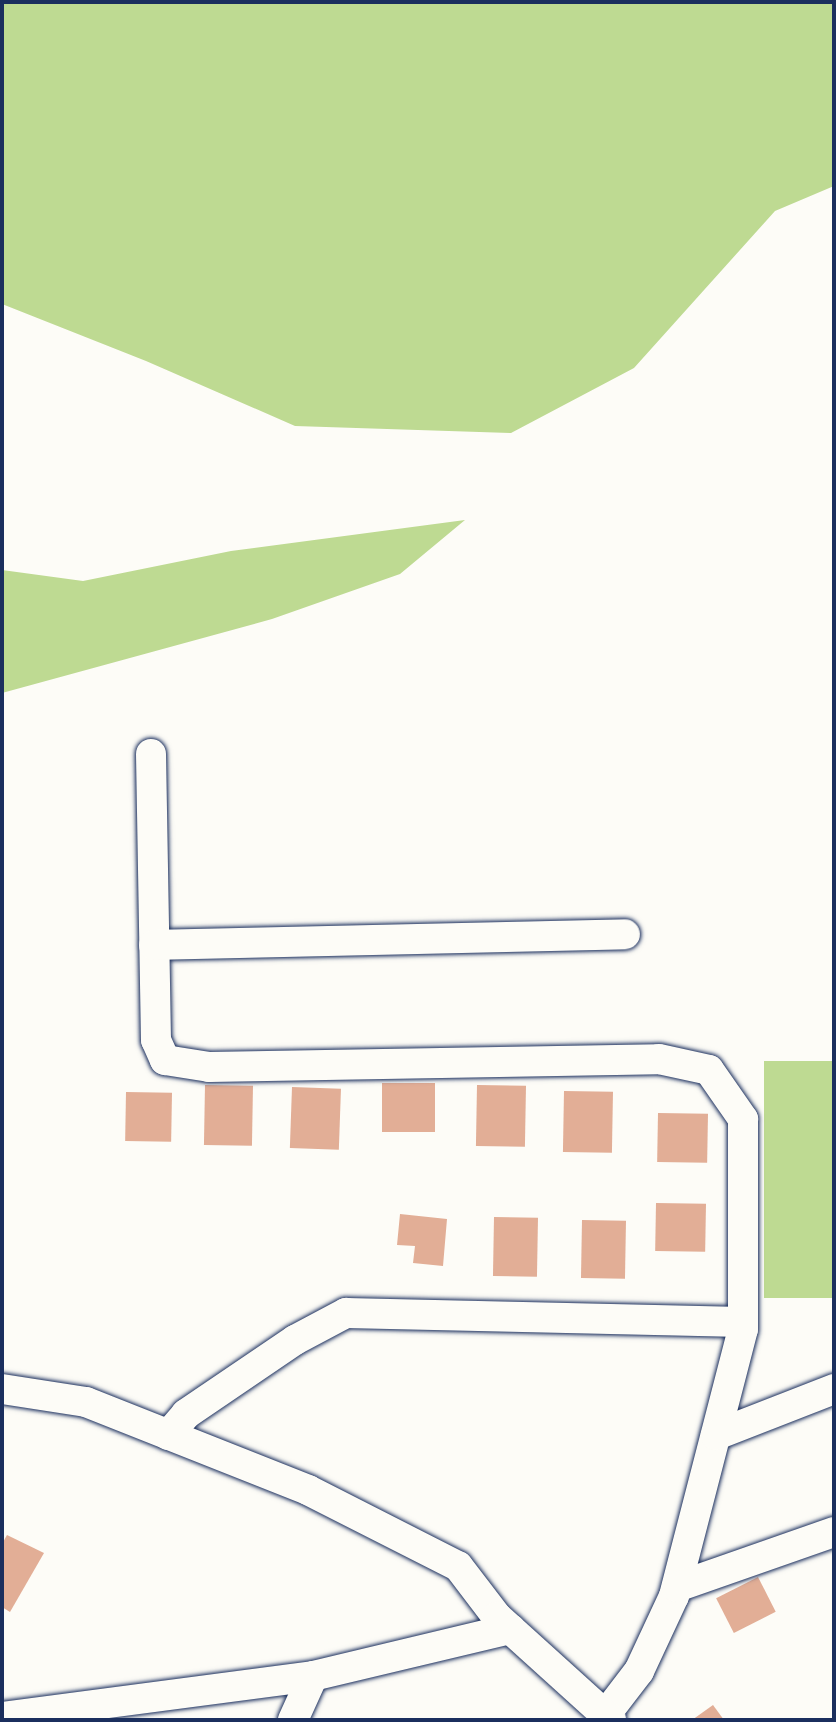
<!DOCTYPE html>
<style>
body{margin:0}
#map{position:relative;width:836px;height:1722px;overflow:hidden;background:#fdfcf7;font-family:Dekko,sans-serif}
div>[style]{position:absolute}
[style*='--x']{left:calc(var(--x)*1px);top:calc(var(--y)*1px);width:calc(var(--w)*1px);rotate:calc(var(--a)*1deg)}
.green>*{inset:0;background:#beda92;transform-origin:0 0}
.building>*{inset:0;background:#e2ae96;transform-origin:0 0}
.roads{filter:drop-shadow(0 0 2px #1b2f5e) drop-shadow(0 0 2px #1b2f5e)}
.minor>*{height:30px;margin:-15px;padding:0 15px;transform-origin:15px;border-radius:15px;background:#fdfcf7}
span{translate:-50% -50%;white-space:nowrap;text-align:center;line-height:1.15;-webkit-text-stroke:8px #fdfcf7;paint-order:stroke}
.frame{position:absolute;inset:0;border:4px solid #1b2f5e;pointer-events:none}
</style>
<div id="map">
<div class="green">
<div style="clip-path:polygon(2px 2px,834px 2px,834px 186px,775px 211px,634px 368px,511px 433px,295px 426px,146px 361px,2px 304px)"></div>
<div style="clip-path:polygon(465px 520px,400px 574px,272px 619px,2px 693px,2px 570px,83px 581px,231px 551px)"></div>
<div style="left:834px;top:1061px;width:237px;height:70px;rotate:90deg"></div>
</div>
<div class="building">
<div style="left:382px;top:1083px;width:53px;height:49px"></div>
<div style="left:205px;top:1085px;width:48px;height:60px;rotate:1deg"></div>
<div style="left:477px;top:1085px;width:49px;height:61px;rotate:1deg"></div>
<div style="left:292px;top:1087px;width:49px;height:61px;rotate:2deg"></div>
<div style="left:564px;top:1091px;width:49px;height:61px;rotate:1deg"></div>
<div style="left:126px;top:1092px;width:46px;height:49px;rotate:1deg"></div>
<div style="left:658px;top:1113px;width:50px;height:49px;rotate:1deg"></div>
<div style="left:656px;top:1203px;width:50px;height:48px;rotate:1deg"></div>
<div style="clip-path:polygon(400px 1214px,447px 1219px,443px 1266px,413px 1263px,415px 1246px,397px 1245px)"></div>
<div style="left:494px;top:1217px;width:44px;height:59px;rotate:1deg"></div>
<div style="left:582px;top:1220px;width:44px;height:58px;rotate:1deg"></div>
<div style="clip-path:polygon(7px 1535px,44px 1553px,10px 1612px,2px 1607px,2px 1544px)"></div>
<div style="left:758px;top:1577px;width:39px;height:47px;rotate:63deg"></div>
<div style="clip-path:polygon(713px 1705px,724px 1720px,692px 1720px)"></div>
</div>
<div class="roads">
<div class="minor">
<div style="--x:151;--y:754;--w:286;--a:89"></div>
<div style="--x:156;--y:1040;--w:22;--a:66"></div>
<div style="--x:165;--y:1060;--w:45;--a:9"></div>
<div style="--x:209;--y:1067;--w:450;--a:-1"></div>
<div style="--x:659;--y:1059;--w:51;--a:12.4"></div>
<div style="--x:709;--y:1070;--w:60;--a:55.2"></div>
<div style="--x:743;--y:1119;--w:210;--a:90"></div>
<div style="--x:743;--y:1329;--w:276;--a:104.5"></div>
<div style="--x:674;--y:1596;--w:83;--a:115"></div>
<div style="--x:639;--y:1671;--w:54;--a:127.5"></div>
<div style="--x:154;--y:945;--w:471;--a:-1.3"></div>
<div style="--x:2;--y:1389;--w:85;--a:8.8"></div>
<div style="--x:86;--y:1402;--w:239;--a:21.6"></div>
<div style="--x:308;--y:1490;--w:168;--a:26.9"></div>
<div style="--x:458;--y:1566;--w:64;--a:52.6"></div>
<div style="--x:497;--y:1617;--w:154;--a:42.1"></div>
<div style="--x:168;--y:1435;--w:28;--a:-49"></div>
<div style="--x:186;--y:1414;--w:132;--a:-34.2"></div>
<div style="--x:295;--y:1340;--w:58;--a:-27.9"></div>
<div style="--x:346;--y:1313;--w:397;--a:1.3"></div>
<div style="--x:716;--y:1435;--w:127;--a:-21.3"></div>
<div style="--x:677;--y:1587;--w:166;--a:-19.3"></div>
<div style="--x:2;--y:1717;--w:314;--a:-7.5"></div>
<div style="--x:313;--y:1676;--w:203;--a:-13.4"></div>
<div style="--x:293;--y:1720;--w:48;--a:-65.6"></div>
</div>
</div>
<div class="frame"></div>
</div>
